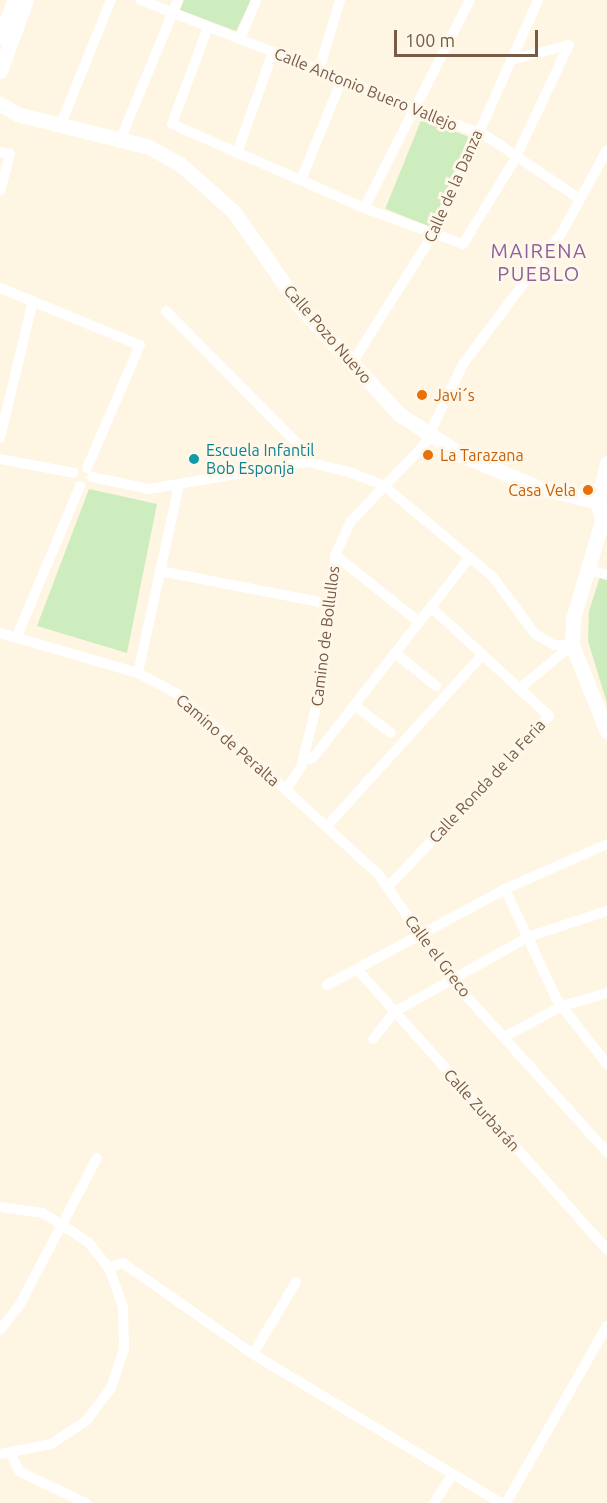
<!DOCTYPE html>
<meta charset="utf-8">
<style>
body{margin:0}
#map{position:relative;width:607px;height:1503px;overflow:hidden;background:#fef5e2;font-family:Ubuntu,sans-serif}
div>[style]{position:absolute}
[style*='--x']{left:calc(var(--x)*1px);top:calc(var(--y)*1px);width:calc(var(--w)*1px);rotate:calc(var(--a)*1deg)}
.green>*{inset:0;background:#ceedbf;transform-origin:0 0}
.street>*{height:10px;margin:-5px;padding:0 5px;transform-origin:5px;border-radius:5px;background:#fff}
.secondary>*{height:15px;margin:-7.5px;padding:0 7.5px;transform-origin:7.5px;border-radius:7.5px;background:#fff}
.dots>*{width:16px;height:16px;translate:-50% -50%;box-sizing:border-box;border:3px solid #fff8ea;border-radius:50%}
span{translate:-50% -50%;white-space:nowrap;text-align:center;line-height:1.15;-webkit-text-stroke:6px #fff8ea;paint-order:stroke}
.street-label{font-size:16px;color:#785b46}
.food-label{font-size:16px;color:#c56008}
.left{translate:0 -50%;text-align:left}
.right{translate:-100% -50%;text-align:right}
.culture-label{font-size:16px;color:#0d838f}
.quarter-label{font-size:20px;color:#8c619c;letter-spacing:1.5px}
.scale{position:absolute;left:394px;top:30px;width:144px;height:27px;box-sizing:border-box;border:3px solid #785b46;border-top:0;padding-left:8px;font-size:18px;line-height:21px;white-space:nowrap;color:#785b46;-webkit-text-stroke:4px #fff8ea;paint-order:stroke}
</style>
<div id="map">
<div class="green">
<div style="clip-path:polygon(184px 0,251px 0,236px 31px,180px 10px)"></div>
<div style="left:422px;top:118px;width:50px;height:98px;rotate:22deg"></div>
<div style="clip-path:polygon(89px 489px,157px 504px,127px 653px,37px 626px)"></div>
<div style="clip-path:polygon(600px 577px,607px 579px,607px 703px,588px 641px,589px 611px)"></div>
</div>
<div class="street">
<div style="--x:141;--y:0;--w:373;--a:21.5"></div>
<div style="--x:488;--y:137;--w:111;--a:34"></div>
<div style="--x:208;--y:27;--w:103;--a:110.4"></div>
<div style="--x:172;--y:124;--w:210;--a:23.6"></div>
<div style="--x:364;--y:208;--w:105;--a:20"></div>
<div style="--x:463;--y:244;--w:100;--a:-58.5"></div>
<div style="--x:515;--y:159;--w:126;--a:-64.7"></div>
<div style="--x:569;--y:45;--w:60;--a:165.5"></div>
<div style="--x:240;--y:39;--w:42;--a:-67.7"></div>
<div style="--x:319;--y:70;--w:73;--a:-73.3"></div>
<div style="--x:60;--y:126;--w:136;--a:-68"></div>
<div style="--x:121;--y:138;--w:149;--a:-67.6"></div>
<div style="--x:607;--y:150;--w:96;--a:118.7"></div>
<div style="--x:561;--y:234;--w:163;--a:127"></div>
<div style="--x:463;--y:364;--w:90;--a:115.7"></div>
<div style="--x:424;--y:445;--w:105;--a:133.8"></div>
<div style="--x:351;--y:521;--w:38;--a:115"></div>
<div style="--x:335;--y:555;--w:138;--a:96.2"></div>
<div style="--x:320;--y:692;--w:77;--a:104.2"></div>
<div style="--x:301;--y:767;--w:27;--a:123"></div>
<div style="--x:286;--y:790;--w:126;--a:42.4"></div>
<div style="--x:379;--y:875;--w:128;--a:55.2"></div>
<div style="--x:452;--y:980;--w:232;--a:48"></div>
<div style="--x:0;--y:152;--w:10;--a:11"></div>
<div style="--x:10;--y:154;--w:38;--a:105"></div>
<div style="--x:237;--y:153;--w:107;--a:-70.4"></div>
<div style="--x:301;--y:180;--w:109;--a:-67.9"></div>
<div style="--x:364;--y:208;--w:233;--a:-63"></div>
<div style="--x:0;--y:288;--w:151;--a:22.2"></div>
<div style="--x:140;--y:345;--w:134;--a:113.3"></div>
<div style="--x:166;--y:311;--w:193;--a:45.2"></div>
<div style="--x:302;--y:448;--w:15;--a:70"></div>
<div style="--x:352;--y:363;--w:154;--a:-57.8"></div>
<div style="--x:434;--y:233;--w:255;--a:-65.9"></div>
<div style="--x:0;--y:438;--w:141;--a:-76.5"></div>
<div style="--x:0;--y:459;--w:75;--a:10.7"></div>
<div style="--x:92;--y:477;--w:58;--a:11.9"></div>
<div style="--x:149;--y:489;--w:160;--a:-9.7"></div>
<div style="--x:307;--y:462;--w:43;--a:13.4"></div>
<div style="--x:349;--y:472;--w:36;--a:21"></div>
<div style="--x:383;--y:485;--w:143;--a:39.9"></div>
<div style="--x:493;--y:577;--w:71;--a:53.6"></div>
<div style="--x:535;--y:634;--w:22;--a:30"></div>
<div style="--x:554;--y:645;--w:18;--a:0"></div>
<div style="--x:335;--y:555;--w:107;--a:38.6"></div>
<div style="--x:590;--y:570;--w:18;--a:16"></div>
<div style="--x:160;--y:571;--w:173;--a:11"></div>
<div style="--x:0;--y:633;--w:144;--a:16.2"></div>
<div style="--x:138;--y:673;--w:43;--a:27.8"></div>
<div style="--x:176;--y:693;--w:147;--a:41.4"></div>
<div style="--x:17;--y:636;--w:163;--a:-67.2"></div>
<div style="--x:395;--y:653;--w:53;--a:38.8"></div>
<div style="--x:138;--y:673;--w:192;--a:-77.7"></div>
<div style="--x:519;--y:689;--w:69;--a:-39.7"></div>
<div style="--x:354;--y:705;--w:46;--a:37.1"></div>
<div style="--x:303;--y:761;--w:10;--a:-17"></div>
<div style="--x:313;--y:758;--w:254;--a:-52"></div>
<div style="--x:328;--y:825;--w:229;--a:-47.8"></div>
<div style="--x:388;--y:887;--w:235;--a:-46.7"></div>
<div style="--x:549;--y:716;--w:161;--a:-137.3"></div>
<div style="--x:505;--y:889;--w:123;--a:64.9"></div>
<div style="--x:557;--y:1000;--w:81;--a:52"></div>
<div style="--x:357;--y:969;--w:376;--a:48.3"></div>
<div style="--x:327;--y:985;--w:202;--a:-28.3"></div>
<div style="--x:505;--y:889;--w:111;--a:-23.8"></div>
<div style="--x:504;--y:1037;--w:66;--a:-28.1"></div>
<div style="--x:562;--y:1006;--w:47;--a:-16.1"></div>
<div style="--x:373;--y:1039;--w:34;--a:-52"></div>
<div style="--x:394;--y:1012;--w:154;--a:-29.2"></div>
<div style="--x:528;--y:937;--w:83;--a:-18.2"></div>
<div style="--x:0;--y:1207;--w:43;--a:7.9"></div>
<div style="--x:43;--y:1213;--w:54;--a:32.8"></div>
<div style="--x:88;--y:1242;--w:33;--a:51"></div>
<div style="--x:109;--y:1268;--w:41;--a:70.3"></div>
<div style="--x:123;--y:1307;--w:42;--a:88.6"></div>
<div style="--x:124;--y:1349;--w:41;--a:108.4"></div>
<div style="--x:111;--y:1388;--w:41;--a:127.1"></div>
<div style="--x:86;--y:1421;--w:42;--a:146.7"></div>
<div style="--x:51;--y:1444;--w:52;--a:168.9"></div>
<div style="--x:109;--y:1268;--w:15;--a:-20"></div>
<div style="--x:123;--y:1263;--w:159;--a:35"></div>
<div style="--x:253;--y:1354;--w:289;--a:31"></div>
<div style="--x:0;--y:1330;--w:33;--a:-52"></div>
<div style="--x:20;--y:1304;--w:165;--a:-62.2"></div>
<div style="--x:253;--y:1354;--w:84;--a:-59.2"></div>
<div style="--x:11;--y:1455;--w:19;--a:62"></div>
<div style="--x:20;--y:1472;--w:73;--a:25.2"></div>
<div style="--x:434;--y:1503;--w:33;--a:-57"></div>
<div style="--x:506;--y:1503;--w:204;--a:-60.3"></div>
</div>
<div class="secondary">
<div style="--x:0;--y:37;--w:40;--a:-68"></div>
<div style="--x:0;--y:71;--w:76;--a:-69.9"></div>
<div style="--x:0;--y:104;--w:20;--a:30"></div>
<div style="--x:17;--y:114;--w:136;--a:14"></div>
<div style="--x:149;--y:147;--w:35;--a:29"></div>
<div style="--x:180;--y:164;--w:72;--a:41.6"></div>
<div style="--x:234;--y:212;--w:117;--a:55.1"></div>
<div style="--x:301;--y:308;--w:144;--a:47.2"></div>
<div style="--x:399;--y:414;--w:75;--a:33.1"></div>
<div style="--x:462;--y:455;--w:82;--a:23.1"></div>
<div style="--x:537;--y:487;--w:63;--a:13.8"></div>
<div style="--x:607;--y:463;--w:40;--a:103"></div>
<div style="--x:598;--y:502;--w:19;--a:78"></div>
<div style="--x:602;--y:521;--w:101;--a:106.6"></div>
<div style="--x:573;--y:618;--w:27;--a:92"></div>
<div style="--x:572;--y:645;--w:93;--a:67.9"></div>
</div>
<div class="dots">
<div style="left:422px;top:395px;background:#e8710a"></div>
<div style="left:428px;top:455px;background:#e8710a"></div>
<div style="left:194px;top:459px;background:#0f9aa8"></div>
<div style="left:588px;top:490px;background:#e8710a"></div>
</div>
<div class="street-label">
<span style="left:366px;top:89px;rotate:22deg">Calle Antonio Buero Vallejo</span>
<span style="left:453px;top:186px;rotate:-66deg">Calle de la Danza</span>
<span style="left:328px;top:334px;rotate:49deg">Calle Pozo Nuevo</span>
<span style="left:325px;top:636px;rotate:-83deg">Camino de Bollullos</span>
<span style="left:228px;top:740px;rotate:41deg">Camino de Peralta</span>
<span style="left:487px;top:781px;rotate:-47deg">Calle Ronda de la Feria</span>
<span style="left:438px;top:956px;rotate:53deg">Calle el Greco</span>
<span style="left:482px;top:1110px;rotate:48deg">Calle Zurbarán</span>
</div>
<div class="food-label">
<span class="left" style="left:434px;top:395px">Javi´s</span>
<span class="left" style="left:440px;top:455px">La Tarazana</span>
<span class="right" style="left:576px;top:490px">Casa Vela</span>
</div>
<div class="culture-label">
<span class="left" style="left:206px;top:459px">Escuela Infantil<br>Bob Esponja</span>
</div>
<div class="quarter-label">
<span style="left:539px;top:262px">MAIRENA<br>PUEBLO</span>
</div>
<div class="scale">100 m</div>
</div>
